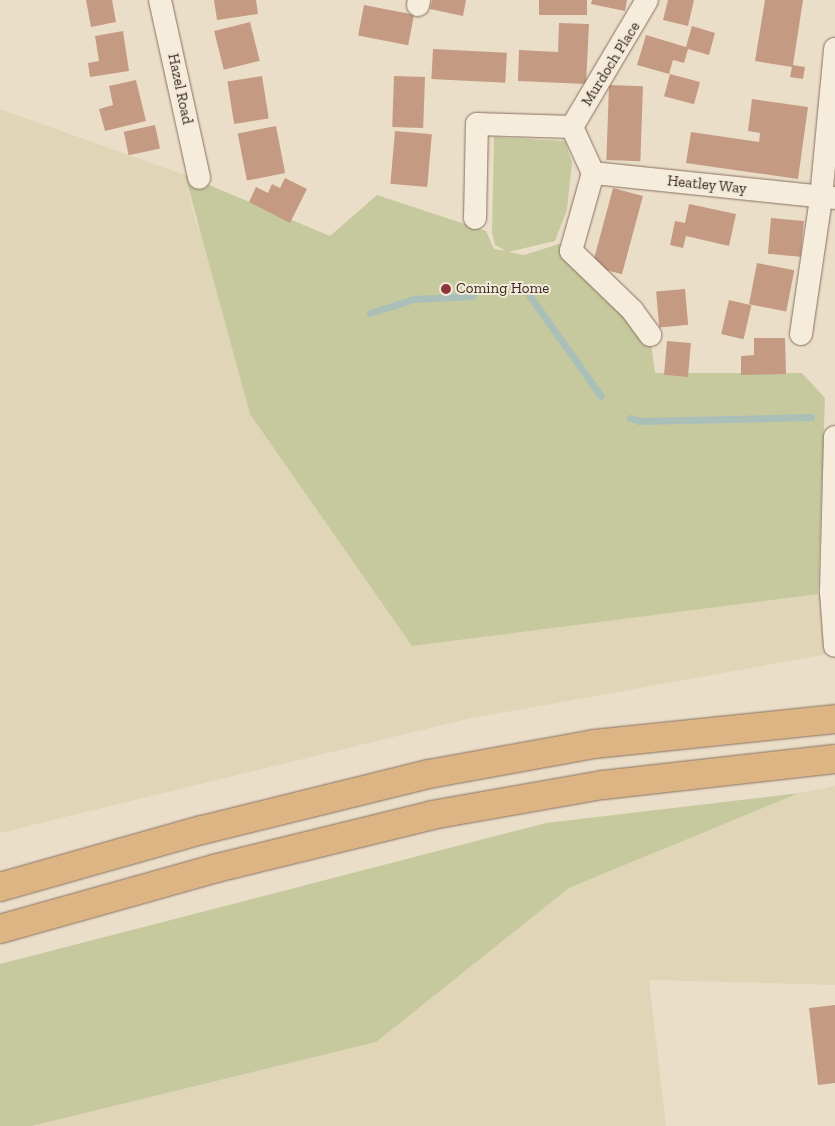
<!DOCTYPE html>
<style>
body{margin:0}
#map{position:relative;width:835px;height:1126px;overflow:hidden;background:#ebdec9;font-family:"Zilla Slab",serif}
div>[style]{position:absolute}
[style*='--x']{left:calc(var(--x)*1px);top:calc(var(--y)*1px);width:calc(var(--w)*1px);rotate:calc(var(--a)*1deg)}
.farmland>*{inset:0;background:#e0d6b7}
.green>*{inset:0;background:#c6c89e}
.stream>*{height:7px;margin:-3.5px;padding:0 3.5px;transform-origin:3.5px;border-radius:3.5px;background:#aabfb7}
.building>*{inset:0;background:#c59a83;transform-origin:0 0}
.roads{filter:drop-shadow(0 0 1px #867160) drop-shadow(0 0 1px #867160)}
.minor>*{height:22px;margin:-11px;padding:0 11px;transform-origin:11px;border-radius:11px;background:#f6ecdc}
.trunk>*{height:28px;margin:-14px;padding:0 14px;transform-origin:14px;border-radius:14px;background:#ddb484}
.dots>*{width:14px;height:14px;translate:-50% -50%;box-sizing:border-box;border:2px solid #f3e9d8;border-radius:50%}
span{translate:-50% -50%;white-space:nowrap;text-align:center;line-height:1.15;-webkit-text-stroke:4px #f3e9d8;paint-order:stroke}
.street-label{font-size:15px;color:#382b22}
.poi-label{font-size:15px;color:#382b22}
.left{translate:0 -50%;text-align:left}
</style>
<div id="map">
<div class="farmland">
<div style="clip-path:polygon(0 109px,185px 175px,196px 222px,412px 646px,831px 592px,835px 653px,467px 719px,0 833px)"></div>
<div style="clip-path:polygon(835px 786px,835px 985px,649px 980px,666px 1126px,32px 1126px,375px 1042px,569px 888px,799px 793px)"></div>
</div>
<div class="green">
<div style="clip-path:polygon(494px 137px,565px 141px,572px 162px,567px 210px,555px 241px,508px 252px,524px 255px,559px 244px,571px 251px,650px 335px,655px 373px,802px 373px,825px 398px,818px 594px,412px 646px,250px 414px,185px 175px,330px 236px,377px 195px,486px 231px,494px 249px,506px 251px,495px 245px,492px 233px)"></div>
<div style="clip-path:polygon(799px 793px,569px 888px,376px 1042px,32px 1126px,0 1126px,0 964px,546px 823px)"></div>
</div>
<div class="stream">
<div style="--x:512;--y:284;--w:10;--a:6"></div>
<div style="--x:522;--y:285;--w:136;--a:54.6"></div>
<div style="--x:370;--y:313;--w:46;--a:-17.7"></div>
<div style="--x:414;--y:299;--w:59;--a:-2.9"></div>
<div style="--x:630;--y:418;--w:9;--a:18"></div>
<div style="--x:639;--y:421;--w:172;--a:-1.3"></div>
</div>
<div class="building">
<div style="clip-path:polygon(86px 0,112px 0,116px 22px,91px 27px)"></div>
<div style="clip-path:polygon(214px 0,256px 0,258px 14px,217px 20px)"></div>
<div style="clip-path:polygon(432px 0,466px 0,463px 16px,430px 9px)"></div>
<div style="left:539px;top:0;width:48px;height:15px"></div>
<div style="clip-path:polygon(592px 0,627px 0,625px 11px,591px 4px)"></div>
<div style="clip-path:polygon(668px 0,694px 0,688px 26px,663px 20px)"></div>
<div style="clip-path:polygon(765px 0,803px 0,793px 65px,805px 67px,803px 79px,790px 77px,792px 67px,755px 61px)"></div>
<div style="left:364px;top:5px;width:51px;height:31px;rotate:11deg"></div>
<div style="left:250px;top:22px;width:40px;height:37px;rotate:76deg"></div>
<div style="clip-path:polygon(559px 23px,589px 24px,586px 84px,518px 81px,519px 50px,558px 52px)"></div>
<div style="clip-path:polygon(692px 26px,715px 33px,709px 55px,688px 49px,684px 63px,673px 60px,669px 74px,637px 65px,646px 35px,686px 47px)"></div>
<div style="clip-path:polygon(123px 31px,129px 71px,90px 77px,88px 63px,99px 61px,95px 36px)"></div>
<div style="left:433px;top:49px;width:74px;height:30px;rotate:3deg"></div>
<div style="left:670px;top:74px;width:31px;height:23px;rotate:15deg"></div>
<div style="left:262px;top:76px;width:43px;height:35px;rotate:81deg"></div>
<div style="left:394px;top:76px;width:31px;height:51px;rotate:2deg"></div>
<div style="clip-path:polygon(136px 80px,146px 121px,105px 131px,99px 109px,113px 105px,109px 86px)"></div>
<div style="left:609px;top:85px;width:34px;height:75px;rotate:2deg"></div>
<div style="clip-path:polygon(752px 99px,808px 107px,798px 179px,686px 163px,691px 132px,759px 142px,760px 133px,748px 131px)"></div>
<div style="left:155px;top:125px;width:24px;height:32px;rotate:78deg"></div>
<div style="left:276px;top:126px;width:48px;height:39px;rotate:79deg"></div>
<div style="left:395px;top:131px;width:37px;height:53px;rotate:5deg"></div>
<div style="clip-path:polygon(285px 178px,307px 189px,290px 223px,249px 202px,256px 187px,268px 193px,272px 184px,280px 188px)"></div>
<div style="left:613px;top:188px;width:31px;height:81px;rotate:15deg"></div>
<div style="clip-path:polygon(689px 204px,736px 214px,729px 246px,686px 236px,683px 248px,670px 245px,675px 221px,685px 223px)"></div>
<div style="left:771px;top:218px;width:33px;height:36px;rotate:5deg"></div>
<div style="left:757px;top:263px;width:38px;height:42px;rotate:11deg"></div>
<div style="left:685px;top:289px;width:36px;height:29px;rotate:85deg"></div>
<div style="left:729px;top:300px;width:23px;height:35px;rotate:13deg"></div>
<div style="clip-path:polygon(754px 338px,785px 338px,786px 374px,741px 375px,741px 356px,754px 355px)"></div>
<div style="left:667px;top:341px;width:24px;height:34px;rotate:5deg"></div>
<div style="clip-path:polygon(835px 1005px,835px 1083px,818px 1085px,809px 1008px)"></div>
</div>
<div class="roads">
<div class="minor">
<div style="--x:160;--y:0;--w:182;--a:77.6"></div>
<div style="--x:418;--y:5;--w:5;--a:-79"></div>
<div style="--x:572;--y:127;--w:147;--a:-59.4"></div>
<div style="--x:593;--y:173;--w:243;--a:5.9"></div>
<div style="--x:475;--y:218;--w:94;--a:-88.8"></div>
<div style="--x:477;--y:124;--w:95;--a:1.8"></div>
<div style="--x:572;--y:127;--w:51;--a:65.5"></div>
<div style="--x:593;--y:173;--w:81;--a:105.8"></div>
<div style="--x:571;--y:251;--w:85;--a:44"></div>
<div style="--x:632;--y:310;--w:31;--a:54"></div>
<div style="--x:801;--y:334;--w:137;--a:-81.6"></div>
<div style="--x:821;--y:198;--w:150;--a:-84.6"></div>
<div style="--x:835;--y:437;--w:155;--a:91.5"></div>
<div style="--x:831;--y:592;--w:54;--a:85.8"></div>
</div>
<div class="trunk">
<div style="--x:0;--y:887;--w:210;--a:-15.8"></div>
<div style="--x:202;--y:830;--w:234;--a:-13.9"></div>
<div style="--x:429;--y:774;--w:168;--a:-10.3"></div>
<div style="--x:594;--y:744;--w:242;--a:-5.9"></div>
<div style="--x:0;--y:929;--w:225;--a:-15.7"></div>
<div style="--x:217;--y:868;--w:221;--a:-13.8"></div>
<div style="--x:432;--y:815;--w:174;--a:-10"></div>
<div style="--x:603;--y:785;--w:233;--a:-6.4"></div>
</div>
</div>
<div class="dots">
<div style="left:446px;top:289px;background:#8f353c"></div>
</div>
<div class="street-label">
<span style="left:611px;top:64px;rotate:-58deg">Murdoch Place</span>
<span style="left:180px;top:89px;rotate:78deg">Hazel Road</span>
<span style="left:707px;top:185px;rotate:6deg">Heatley Way</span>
</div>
<div class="poi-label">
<span class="left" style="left:456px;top:289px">Coming Home</span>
</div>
</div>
